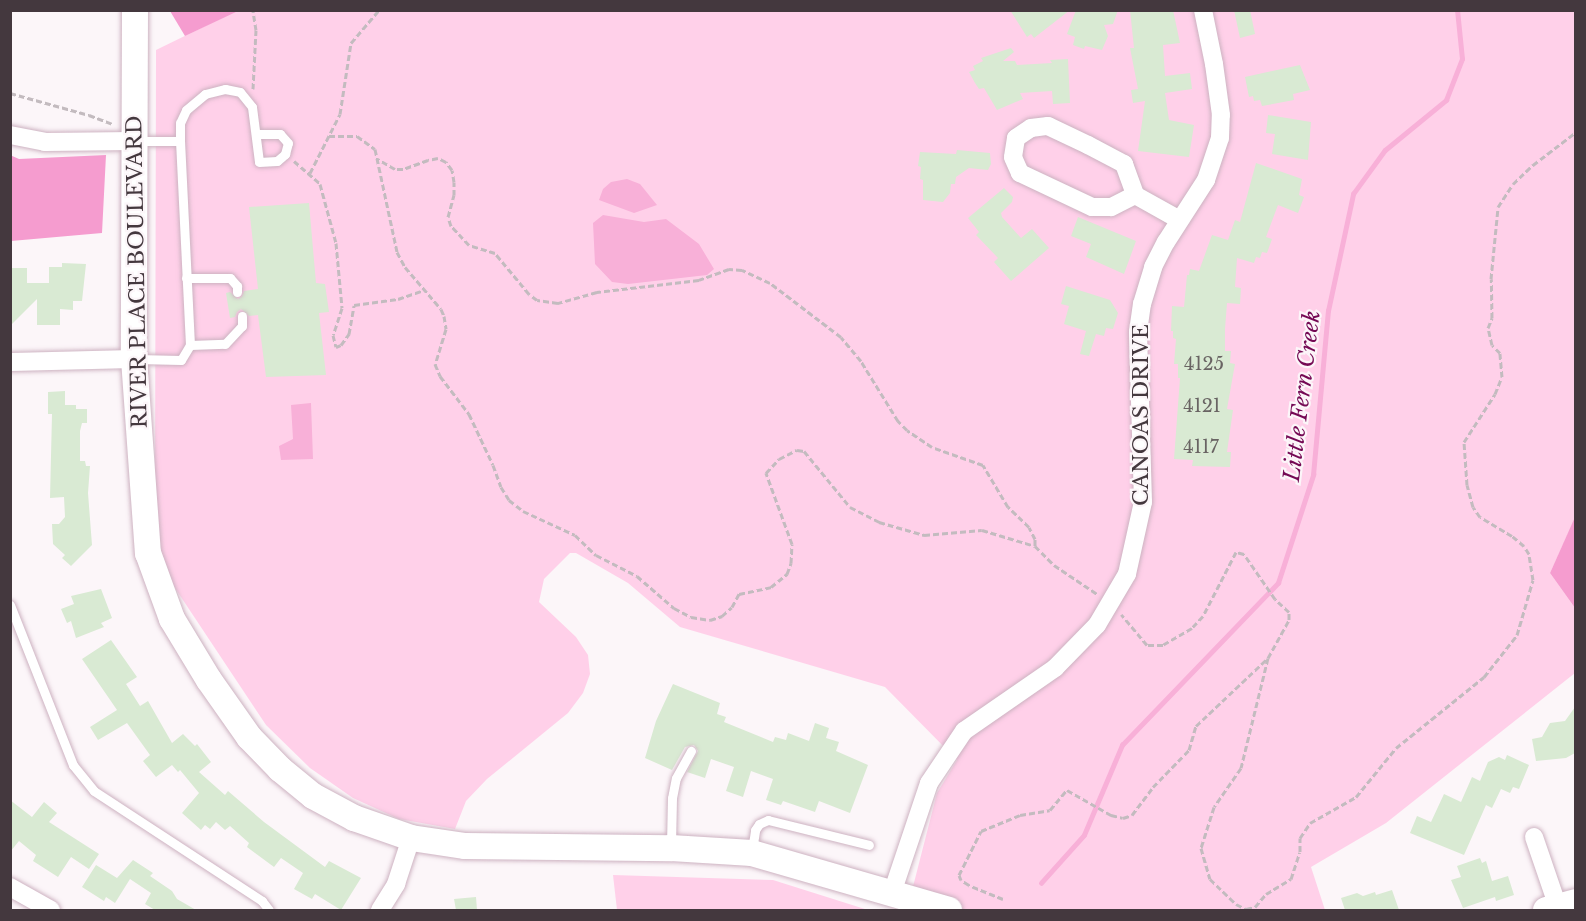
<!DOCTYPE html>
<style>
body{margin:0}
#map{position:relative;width:1586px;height:921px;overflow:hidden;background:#fcf6f9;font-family:"Libre Baskerville",serif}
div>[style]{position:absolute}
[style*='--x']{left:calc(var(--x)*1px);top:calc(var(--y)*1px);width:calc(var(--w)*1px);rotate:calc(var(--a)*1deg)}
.green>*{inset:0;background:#ffd0e9}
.forest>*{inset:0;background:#f59ccf}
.water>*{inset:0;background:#f8b0d8}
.stream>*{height:4.5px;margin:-2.25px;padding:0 2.25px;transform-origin:2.25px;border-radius:2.25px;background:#f8b0d8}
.building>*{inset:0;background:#d9ead3}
.path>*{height:3px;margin-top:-1.5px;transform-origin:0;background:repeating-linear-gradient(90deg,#c3bbbf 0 6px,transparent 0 9px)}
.roads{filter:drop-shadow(0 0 2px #cdb2c1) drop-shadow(0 0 2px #cdb2c1)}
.lane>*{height:9px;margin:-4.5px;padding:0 4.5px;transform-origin:4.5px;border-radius:4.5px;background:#fff}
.street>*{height:18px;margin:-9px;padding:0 9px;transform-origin:9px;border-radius:9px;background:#fff}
.secondary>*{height:26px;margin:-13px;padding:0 13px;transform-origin:13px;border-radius:13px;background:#fff}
span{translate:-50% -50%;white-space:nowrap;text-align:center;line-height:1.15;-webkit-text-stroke:4.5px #fcf6f9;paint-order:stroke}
.number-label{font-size:18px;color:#696463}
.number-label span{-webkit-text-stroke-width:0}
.street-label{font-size:21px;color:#44383e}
.water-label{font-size:22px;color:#740954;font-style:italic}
.frame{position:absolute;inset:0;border:12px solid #44383e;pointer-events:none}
</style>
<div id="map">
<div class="green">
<div style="clip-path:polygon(238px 10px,1575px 11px,1576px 516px,1550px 573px,1575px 608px,1575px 673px,1386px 823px,1311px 867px,1325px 910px,907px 910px,937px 793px,957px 760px,885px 687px,680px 627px,628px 583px,576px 553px,570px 553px,544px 579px,539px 602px,576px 637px,588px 655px,590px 674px,583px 693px,568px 713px,487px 779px,466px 801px,455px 829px,399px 819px,353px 798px,310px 768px,266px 725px,171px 582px,158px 541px,155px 508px,156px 50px)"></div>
<div style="clip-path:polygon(613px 875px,773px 880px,868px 910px,617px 910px)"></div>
</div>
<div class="forest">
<div style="clip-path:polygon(170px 11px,238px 11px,185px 36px)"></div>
<div style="clip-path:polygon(10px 155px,19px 159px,106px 155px,102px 233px,11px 241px)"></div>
<div style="clip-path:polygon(1575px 517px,1575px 608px,1550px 573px)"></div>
</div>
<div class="water">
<div style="clip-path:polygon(627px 179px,640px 184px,657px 205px,634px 213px,599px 200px,603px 189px,611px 182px)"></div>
<div style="clip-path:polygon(603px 215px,644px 222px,666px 219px,699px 244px,714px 269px,707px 275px,628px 284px,612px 282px,595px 264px,593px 223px)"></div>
<div style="clip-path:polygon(311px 403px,313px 459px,281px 460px,279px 446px,293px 439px,291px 405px)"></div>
</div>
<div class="stream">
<div style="--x:1041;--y:883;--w:64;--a:-48.1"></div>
<div style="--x:1084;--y:835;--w:98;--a:-67.1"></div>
<div style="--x:1122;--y:745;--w:225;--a:-46.1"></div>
<div style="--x:1278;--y:583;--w:114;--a:-72"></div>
<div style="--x:1313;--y:475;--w:165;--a:-84.8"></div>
<div style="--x:1328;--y:311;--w:120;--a:-77.9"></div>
<div style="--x:1353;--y:194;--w:54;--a:-54"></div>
<div style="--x:1385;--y:150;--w:79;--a:-39.3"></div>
<div style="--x:1446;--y:100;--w:44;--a:-68.7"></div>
<div style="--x:1462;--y:59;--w:49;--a:-95.8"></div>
</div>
<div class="building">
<div style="clip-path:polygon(1010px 10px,1070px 10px,1034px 38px,1031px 34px,1027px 37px)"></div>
<div style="clip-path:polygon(1076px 10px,1118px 10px,1113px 24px,1104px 25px,1108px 36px,1102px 50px,1085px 46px,1084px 49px,1073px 45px,1075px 37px,1067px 34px)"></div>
<div style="clip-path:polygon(1130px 10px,1173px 10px,1180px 43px,1163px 45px,1165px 76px,1190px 73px,1192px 89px,1165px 93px,1169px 120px,1194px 125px,1189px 157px,1138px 151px,1145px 101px,1133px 103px,1131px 90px,1138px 89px,1130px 48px,1134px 48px)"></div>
<div style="clip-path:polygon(1234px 10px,1250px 10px,1255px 34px,1240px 38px)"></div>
<div style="clip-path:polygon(1011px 48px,1014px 52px,1003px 61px,1015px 61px,1017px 65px,1052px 63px,1050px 60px,1068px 59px,1070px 103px,1053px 104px,1052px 91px,1020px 93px,1023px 99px,997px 110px,984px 88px,979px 89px,975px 83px,969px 72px,975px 70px,973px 66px,983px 61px,981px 58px)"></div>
<div style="clip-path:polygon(1300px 65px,1310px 90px,1293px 94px,1294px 100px,1262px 106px,1260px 100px,1254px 101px,1253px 96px,1249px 97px,1245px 77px)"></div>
<div style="clip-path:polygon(1268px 115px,1311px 122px,1308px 160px,1272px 154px,1275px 134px,1266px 133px)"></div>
<div style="clip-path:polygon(957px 150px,990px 153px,991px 164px,988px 170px,969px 168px,956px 177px,955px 184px,951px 184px,950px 193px,943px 202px,923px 200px,923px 180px,920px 179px,921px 167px,918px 166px,920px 152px,956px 154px)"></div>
<div style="clip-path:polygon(1256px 163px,1302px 179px,1299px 195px,1304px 197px,1298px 213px,1278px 205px,1266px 237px,1272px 239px,1267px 253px,1262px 252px,1260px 258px,1256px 257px,1254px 263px,1237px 258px,1235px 287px,1241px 288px,1240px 304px,1227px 303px,1225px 329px,1225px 351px,1231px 351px,1230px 363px,1235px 364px,1227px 409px,1233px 410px,1227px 452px,1231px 452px,1230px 467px,1192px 466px,1193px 460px,1174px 459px,1180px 378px,1178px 378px,1178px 364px,1174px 364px,1176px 339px,1173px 338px,1173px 331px,1171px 331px,1172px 306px,1184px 307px,1187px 275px,1189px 275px,1190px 269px,1199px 271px,1212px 235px,1228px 240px,1235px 220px,1240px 222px)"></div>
<div style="clip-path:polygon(1004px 188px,1013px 197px,1012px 202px,1001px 213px,1002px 217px,1021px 238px,1032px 229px,1049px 248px,1011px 281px,994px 262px,998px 258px,976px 235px,979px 232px,968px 218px)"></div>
<div style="clip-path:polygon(309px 203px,316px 283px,325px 284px,329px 312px,319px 313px,326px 375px,266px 377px,258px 315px,249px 316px,241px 309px,237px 312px,235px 317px,230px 318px,226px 293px,230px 292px,238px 299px,242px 296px,244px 291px,258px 289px,249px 207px)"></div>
<div style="clip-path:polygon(1078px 217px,1136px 241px,1124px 274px,1086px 257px,1091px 244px,1071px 236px)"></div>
<div style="clip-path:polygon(62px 263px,86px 264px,82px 301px,73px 301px,73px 310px,60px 309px,60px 325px,37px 325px,37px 299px,10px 326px,10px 268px,27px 268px,27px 283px,49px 283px,49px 267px,62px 267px)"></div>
<div style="clip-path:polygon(1066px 286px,1110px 300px,1118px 313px,1113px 329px,1106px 328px,1104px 336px,1096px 334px,1089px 356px,1080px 354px,1086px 331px,1064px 324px,1069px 306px,1061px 304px)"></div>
<div style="clip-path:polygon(65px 391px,65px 405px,76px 405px,76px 409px,87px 409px,87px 423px,82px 423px,80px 431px,80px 461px,85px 461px,86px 466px,90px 466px,88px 493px,92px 545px,71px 566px,62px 558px,65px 555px,53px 544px,52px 524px,59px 524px,65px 517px,64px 497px,50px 498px,52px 414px,48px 414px,48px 392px)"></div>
<div style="clip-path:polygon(101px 589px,112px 618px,101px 623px,104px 627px,76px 638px,71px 621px,67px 623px,61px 609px,74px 604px,71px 596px)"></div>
<div style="clip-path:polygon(111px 640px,137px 677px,126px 684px,140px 706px,148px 701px,172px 743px,183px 734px,195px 746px,197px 744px,211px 762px,199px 772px,225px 795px,228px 791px,264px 822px,325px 867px,329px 861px,361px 878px,341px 910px,315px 894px,312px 899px,294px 889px,303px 873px,281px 858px,274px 867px,247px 847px,249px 843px,230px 826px,225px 830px,216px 822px,210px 829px,205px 825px,201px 830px,182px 813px,199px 793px,180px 770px,178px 772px,172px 765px,156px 777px,143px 761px,150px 755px,127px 723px,98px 740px,90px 727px,117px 710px,82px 659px)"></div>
<div style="clip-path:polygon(673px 684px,720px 703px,717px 714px,726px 717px,724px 722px,773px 742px,775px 737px,786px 740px,788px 733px,809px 741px,815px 723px,829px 728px,826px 738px,839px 742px,836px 751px,868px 765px,850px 813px,819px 801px,815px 812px,783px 801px,781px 805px,766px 800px,773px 779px,751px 771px,743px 797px,726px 791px,734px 767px,711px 759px,705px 778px,687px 772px,698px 751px,694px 745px,685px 747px,672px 770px,645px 758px,656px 721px)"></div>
<div style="clip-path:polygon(1575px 707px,1575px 753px,1566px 758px,1536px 761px,1532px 739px,1542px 737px,1550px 723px,1565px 721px)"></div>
<div style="clip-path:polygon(1507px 755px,1529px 765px,1519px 789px,1513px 787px,1510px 793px,1501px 789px,1492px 808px,1486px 805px,1464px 855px,1410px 833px,1417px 816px,1431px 822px,1444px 794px,1461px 802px,1472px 777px,1480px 781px,1488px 762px,1499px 757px,1505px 760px)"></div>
<div style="clip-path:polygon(10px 800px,32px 817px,44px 802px,57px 813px,49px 822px,99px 854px,89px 869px,71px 857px,58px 877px,33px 861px,36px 855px,19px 841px,10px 852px)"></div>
<div style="clip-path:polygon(1480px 858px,1482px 863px,1486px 861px,1492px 881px,1508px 876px,1514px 895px,1496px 901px,1495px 897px,1463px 908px,1451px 880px,1461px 877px,1457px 866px)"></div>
<div style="clip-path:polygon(133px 860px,153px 873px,150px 876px,172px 891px,177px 899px,196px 910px,155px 910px,145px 904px,151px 893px,130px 879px,115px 903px,106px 897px,104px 901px,82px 887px,96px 865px,117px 878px)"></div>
<div style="clip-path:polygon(1392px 890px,1399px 910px,1345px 910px,1341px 898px,1357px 893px,1363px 896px,1375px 892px,1376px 895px)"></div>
<div style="clip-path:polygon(476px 897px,477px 910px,456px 910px,454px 899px)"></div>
</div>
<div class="path">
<div style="--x:253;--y:89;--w:59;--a:-87.1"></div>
<div style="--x:256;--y:30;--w:20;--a:-99"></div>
<div style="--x:10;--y:93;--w:82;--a:15.6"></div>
<div style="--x:89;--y:115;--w:25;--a:21"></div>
<div style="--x:329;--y:136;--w:28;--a:0"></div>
<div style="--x:357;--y:136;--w:22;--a:36"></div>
<div style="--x:375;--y:149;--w:105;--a:77.9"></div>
<div style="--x:397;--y:252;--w:17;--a:62"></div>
<div style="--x:405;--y:267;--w:55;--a:49.4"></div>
<div style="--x:441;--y:309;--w:8;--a:67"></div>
<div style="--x:444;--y:316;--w:13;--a:81"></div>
<div style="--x:446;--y:329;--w:37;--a:107"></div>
<div style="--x:435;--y:364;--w:13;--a:67"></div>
<div style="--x:440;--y:376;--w:48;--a:52.7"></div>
<div style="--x:469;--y:414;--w:56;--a:64.8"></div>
<div style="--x:493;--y:465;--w:23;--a:70"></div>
<div style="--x:501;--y:487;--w:15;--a:58"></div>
<div style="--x:509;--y:500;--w:18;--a:38"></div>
<div style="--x:523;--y:511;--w:57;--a:24.8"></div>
<div style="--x:575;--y:535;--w:29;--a:44"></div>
<div style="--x:596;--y:555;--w:46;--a:27.1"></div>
<div style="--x:637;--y:576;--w:49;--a:40.9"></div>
<div style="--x:674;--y:608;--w:19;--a:28"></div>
<div style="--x:691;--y:617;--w:19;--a:9"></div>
<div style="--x:710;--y:620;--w:13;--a:-18"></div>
<div style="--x:722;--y:616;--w:13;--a:-42"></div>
<div style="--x:732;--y:607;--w:15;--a:-62"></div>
<div style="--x:739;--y:594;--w:33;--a:-12"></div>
<div style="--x:771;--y:587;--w:21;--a:-39"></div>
<div style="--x:787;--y:574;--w:12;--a:-70"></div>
<div style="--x:791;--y:563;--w:19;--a:-87"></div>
<div style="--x:792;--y:544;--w:76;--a:-110.1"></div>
<div style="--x:766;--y:473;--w:19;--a:-47"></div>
<div style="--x:779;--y:459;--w:20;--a:-27"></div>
<div style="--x:797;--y:450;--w:7;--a:8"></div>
<div style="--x:804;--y:451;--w:72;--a:50.6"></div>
<div style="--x:850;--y:507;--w:33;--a:27"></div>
<div style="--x:879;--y:522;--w:47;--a:16.1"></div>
<div style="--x:924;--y:535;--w:58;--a:-4.9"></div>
<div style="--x:982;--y:530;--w:55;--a:16.8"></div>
<div style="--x:1035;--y:546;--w:7;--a:-90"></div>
<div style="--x:1035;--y:539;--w:13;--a:-117"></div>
<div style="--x:1029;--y:527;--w:29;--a:-136"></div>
<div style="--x:1008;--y:507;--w:49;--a:-120.8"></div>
<div style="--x:983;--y:465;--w:54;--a:-160.6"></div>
<div style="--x:932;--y:447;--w:30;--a:-146"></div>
<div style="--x:907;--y:430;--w:13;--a:-135"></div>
<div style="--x:898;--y:421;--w:70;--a:-121.7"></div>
<div style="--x:861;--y:361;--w:31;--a:-130"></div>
<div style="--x:841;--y:337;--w:89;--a:-142.7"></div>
<div style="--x:770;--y:283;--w:31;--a:-155"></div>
<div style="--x:742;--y:270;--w:13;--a:-176"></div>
<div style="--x:729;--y:269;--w:32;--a:160"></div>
<div style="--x:699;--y:280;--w:103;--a:173.3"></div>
<div style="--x:597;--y:292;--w:41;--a:164.2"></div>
<div style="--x:558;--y:303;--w:21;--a:-172"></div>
<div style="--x:537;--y:300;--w:10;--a:-143"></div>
<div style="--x:529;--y:294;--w:53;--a:-129.7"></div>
<div style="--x:495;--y:253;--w:27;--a:-163"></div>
<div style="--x:469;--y:245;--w:26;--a:-133"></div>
<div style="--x:451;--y:226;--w:9;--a:-108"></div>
<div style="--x:448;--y:217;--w:23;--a:-75"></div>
<div style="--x:454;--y:195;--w:13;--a:-90"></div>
<div style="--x:454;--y:182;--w:12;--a:-99"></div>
<div style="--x:452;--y:170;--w:10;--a:-127"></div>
<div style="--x:446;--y:162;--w:9;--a:-153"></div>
<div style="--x:438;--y:158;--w:10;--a:169"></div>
<div style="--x:428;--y:160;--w:27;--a:160"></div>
<div style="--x:403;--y:169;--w:8;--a:180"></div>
<div style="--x:395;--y:169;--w:20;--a:-150"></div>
<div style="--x:294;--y:161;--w:35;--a:41"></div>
<div style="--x:320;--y:184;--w:61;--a:74.8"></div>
<div style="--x:336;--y:243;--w:65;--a:84.7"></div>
<div style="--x:342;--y:308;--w:28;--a:108"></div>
<div style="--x:333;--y:335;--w:12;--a:76"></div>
<div style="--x:336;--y:347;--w:5;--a:-22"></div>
<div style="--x:341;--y:345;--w:14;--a:-54"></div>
<div style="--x:349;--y:334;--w:29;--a:-80"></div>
<div style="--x:354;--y:305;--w:44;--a:-7.8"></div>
<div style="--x:398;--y:299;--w:28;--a:-19"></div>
<div style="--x:310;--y:173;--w:66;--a:-63"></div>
<div style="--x:340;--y:114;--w:72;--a:-81.2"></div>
<div style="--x:351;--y:43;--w:43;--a:-49.7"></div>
<div style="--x:1035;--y:546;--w:27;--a:45"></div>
<div style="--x:1054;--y:565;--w:52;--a:34"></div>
<div style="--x:1268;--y:658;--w:113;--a:103.8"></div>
<div style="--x:1241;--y:768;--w:47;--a:124.7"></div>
<div style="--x:1214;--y:807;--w:43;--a:107.6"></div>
<div style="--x:1201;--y:848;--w:32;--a:74"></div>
<div style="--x:1210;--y:879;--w:36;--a:44"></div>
<div style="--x:1236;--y:904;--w:11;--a:27"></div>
<div style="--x:1246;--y:909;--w:9;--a:-13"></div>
<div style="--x:1255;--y:907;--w:17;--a:-50"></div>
<div style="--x:1266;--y:894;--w:29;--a:-31"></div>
<div style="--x:1291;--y:879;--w:28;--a:-72"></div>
<div style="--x:1300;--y:852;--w:14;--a:-90"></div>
<div style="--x:1300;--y:838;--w:18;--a:-56"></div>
<div style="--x:1310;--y:823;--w:53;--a:-29.5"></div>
<div style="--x:1356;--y:797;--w:63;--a:-50.8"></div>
<div style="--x:1396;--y:748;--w:113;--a:-38.9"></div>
<div style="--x:1484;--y:677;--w:53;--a:-51.8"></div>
<div style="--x:1517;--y:635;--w:57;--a:-73.8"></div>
<div style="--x:1533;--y:580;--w:26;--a:-99"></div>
<div style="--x:1529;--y:554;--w:9;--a:-122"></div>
<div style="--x:1524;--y:546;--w:16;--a:-140"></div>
<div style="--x:1512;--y:536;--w:37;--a:-149"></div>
<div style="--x:1480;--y:517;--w:12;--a:-125"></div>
<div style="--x:1473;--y:507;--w:23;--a:-105"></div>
<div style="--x:1467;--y:485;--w:43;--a:-94"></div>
<div style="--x:1464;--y:442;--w:57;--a:-57.1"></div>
<div style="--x:1495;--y:394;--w:18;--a:-68"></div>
<div style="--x:1502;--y:377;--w:24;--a:-95"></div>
<div style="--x:1500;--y:353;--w:11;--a:-135"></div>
<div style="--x:1492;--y:345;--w:17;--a:-103"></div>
<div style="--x:1488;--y:328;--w:11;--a:-68"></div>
<div style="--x:1492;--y:318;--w:39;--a:-91"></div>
<div style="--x:1491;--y:279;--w:72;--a:-84.4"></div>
<div style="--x:1498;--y:207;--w:27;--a:-57"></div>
<div style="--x:1513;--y:184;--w:28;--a:-44"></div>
<div style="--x:1533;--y:165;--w:54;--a:-37.5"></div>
<div style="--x:1003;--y:899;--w:37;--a:-158"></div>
<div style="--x:969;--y:885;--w:9;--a:-148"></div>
<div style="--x:961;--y:880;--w:5;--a:-112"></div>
<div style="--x:959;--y:875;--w:49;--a:-63.4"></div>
<div style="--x:981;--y:831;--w:42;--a:-22.3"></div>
<div style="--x:1020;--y:815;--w:30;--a:-9"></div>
<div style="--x:1050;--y:810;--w:26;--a:-50"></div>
<div style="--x:1067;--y:790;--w:51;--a:29.6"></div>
<div style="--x:1111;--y:815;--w:12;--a:14"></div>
<div style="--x:1123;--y:818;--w:9;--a:-18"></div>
<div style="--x:1132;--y:815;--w:35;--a:-53"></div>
<div style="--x:1153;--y:787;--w:52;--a:-45.8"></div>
<div style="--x:1189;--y:750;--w:25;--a:-74"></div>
<div style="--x:1196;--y:726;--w:99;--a:-43.4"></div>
<div style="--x:1268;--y:658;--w:43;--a:-61.1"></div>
<div style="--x:1289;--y:620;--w:8;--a:-90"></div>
<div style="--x:1289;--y:612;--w:19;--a:-137"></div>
<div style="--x:1275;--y:599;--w:55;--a:-124.6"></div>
<div style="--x:1244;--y:554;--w:8;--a:-166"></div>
<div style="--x:1236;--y:552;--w:72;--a:117.3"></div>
<div style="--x:1203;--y:616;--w:16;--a:133"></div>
<div style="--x:1192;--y:628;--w:34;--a:150"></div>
<div style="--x:1163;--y:645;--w:16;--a:180"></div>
<div style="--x:1147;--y:645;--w:40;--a:-130"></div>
</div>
<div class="roads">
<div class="lane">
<div style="--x:180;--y:141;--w:18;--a:-90"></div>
<div style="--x:180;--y:123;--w:14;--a:-65"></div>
<div style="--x:186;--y:110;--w:25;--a:-40"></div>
<div style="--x:205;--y:94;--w:21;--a:-14"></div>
<div style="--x:225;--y:89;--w:15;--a:11"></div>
<div style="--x:240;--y:92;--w:19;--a:51"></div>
<div style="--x:252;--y:107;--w:55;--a:82.7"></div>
<div style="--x:259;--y:162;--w:18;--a:-3"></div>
<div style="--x:277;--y:161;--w:11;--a:-41"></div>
<div style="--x:285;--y:154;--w:11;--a:-75"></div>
<div style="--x:288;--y:143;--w:12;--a:-132"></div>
<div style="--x:280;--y:134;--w:24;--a:180"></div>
<div style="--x:186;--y:278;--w:44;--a:0"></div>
<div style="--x:230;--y:278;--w:11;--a:49"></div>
<div style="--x:237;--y:286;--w:6;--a:90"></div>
<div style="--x:190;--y:345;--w:35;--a:-2"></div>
<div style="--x:225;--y:344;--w:25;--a:-47"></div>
<div style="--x:242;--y:326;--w:10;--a:-90"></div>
<div style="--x:136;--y:359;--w:45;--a:1.3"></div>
<div style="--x:181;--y:360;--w:17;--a:-59"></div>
<div style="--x:190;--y:345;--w:204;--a:-92.8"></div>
<div style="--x:180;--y:141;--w:43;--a:180"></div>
<div style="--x:10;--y:605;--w:172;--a:68.5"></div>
<div style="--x:73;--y:765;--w:33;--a:51"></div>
<div style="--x:94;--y:791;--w:201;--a:33.2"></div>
<div style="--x:262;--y:901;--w:11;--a:52"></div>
<div style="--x:671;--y:845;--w:47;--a:-88.8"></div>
<div style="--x:672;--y:798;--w:20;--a:-79"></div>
<div style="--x:676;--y:778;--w:31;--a:-61"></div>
<div style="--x:752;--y:850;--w:20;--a:-81"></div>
<div style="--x:755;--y:830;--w:7;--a:-56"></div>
<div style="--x:759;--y:824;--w:10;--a:-24"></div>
<div style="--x:768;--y:820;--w:104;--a:13.9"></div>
</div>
<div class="street">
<div style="--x:10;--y:135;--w:36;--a:11"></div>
<div style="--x:45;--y:142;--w:88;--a:-0.7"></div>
<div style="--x:1135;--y:195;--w:27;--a:153"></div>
<div style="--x:1111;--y:207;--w:19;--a:180"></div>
<div style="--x:1092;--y:207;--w:80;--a:-154.7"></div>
<div style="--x:1020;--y:173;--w:17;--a:-114"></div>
<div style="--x:1013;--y:157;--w:19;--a:-81"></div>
<div style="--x:1016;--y:138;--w:18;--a:-34"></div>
<div style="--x:1031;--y:128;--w:17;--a:-7"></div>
<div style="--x:1048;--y:126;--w:44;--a:25.4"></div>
<div style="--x:1088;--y:145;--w:41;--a:27.8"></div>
<div style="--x:1124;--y:164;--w:33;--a:70"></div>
<div style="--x:1135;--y:195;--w:51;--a:29.1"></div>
<div style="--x:10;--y:362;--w:124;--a:-1.4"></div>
<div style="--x:1534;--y:837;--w:74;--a:71.1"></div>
<div style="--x:10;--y:887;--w:47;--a:29.3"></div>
<div style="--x:892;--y:893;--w:116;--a:-71.4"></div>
<div style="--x:929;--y:783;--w:63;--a:-56.1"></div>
<div style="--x:964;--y:731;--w:111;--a:-34.7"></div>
<div style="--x:1055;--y:668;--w:60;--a:-45.7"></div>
<div style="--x:1097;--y:625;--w:59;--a:-59.5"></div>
<div style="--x:1127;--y:574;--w:74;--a:-77.5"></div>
<div style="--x:1143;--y:502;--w:170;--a:-91.7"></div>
<div style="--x:1138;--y:332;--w:28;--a:-82"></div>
<div style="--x:1142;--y:304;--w:39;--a:-73"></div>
<div style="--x:1153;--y:267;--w:28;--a:-63"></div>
<div style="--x:1166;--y:242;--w:74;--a:-57.2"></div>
<div style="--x:1206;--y:180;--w:44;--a:-71.6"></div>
<div style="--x:1220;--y:138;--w:23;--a:-88"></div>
<div style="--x:1221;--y:115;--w:51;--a:-97.8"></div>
<div style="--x:1214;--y:64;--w:55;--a:-101.5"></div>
<div style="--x:380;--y:910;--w:31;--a:-58"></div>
<div style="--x:396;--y:884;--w:48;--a:-71.9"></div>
</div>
<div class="secondary">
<div style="--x:135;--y:10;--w:349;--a:90.2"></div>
<div style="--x:134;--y:359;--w:195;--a:85.9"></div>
<div style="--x:148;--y:553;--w:70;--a:70"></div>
<div style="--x:172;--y:619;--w:71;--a:58.8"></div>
<div style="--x:209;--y:680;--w:70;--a:54.9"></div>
<div style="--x:249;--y:737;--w:45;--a:45.9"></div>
<div style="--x:280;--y:769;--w:43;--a:39.3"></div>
<div style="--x:313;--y:796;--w:47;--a:28.2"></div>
<div style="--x:354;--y:818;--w:60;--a:19.3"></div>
<div style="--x:411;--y:838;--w:55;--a:8.4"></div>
<div style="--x:465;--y:846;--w:206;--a:0.6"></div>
<div style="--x:671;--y:848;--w:81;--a:3.5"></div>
<div style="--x:752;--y:853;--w:205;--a:16.1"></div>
<div style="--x:1546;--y:910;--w:31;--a:-15"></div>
</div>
</div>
<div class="number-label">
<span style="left:1204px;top:364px">4125</span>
<span style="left:1202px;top:406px">4121</span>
<span style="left:1201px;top:447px">4117</span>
</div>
<div class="street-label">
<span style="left:137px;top:272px;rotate:-91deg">RIVER PLACE BOULEVARD</span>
<span style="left:1141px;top:415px;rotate:-90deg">CANOAS DRIVE</span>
</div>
<div class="water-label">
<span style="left:1302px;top:396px;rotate:-83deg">Little Fern Creek</span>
</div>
<div class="frame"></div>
</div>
